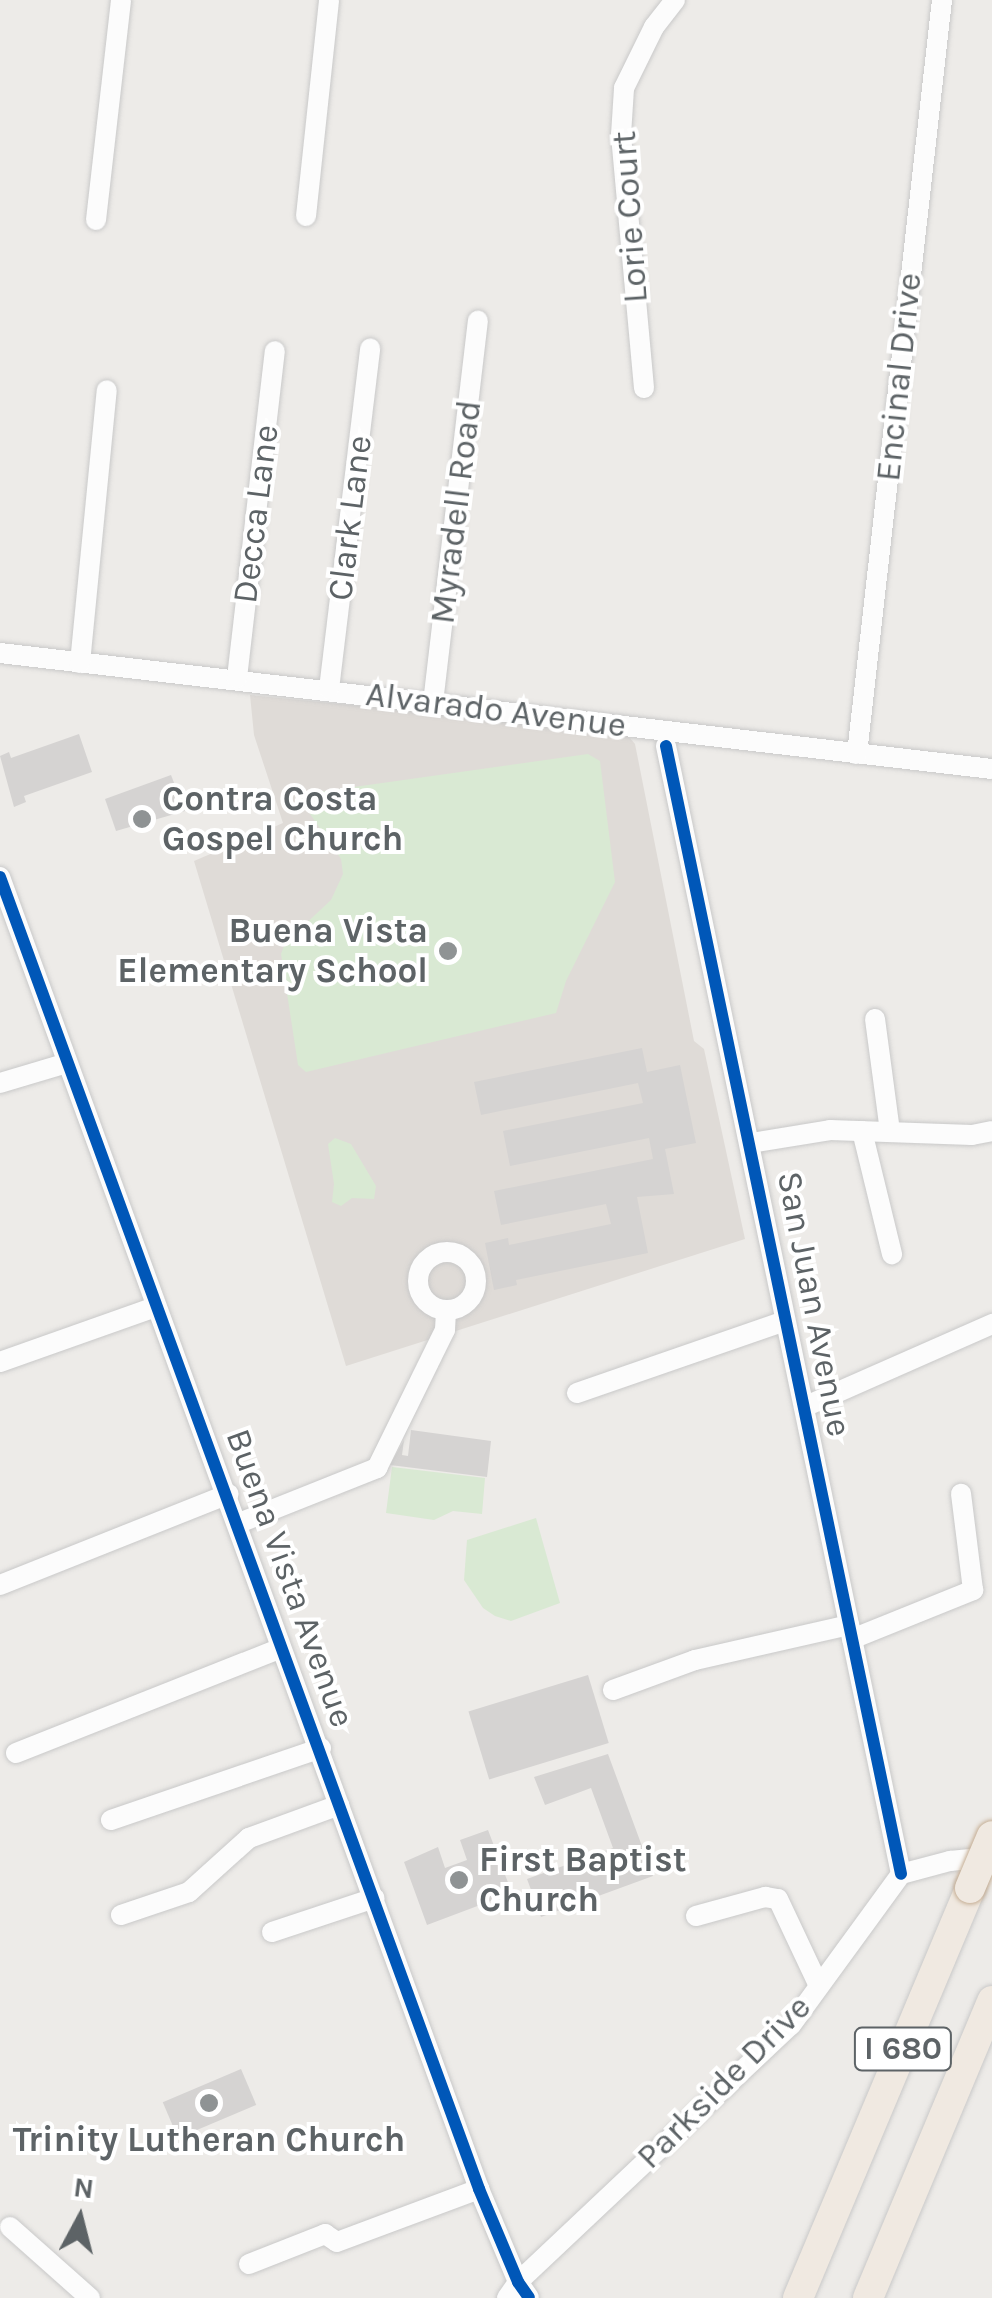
<!DOCTYPE html>
<style>
body{margin:0}
#map{position:relative;width:992px;height:2298px;overflow:hidden;background:#edebe8;font-family:Karla,sans-serif}
div>[style]{position:absolute}
[style*='--x']{left:calc(var(--x)*1px);top:calc(var(--y)*1px);width:calc(var(--w)*1px);rotate:calc(var(--a)*1deg)}
.education>*{inset:0;background:#dfdbd7}
.green>*{inset:0;background:#d9e9d3}
.building>*{inset:0;background:#d5d3d2;transform-origin:0 0}
.roads{filter:drop-shadow(0 0 2px #c9c9c9) drop-shadow(0 0 2px #c9c9c9)}
.minor>*{height:20px;margin:-10px;padding:0 10px;transform-origin:10px;border-radius:10px;background:#fcfcfc}
.minor>.ring{margin:-10px;padding:0;box-sizing:content-box;background:none;border:20px solid #fcfcfc;border-radius:50%}
.highway>*{height:30px;margin:-15px;padding:0 15px;transform-origin:15px;border-radius:15px;background:#f0e9e1}
.bridges{filter:drop-shadow(0 0 2px #c5ae94) drop-shadow(0 0 2px #c5ae94)}
.highway-bridge>*{height:30px;margin:-15px;padding:0 15px;transform-origin:15px;border-radius:15px;background:#f0e9e1}
.cycleway>*{height:12px;margin:-6px;padding:0 6px;transform-origin:6px;border-radius:6px;background:#0057b8}
.dots>*{width:28px;height:28px;translate:-50% -50%;box-sizing:border-box;border:5px solid #fff;border-radius:50%}
span{translate:-50% -50%;white-space:nowrap;text-align:center;line-height:1.15;-webkit-text-stroke:8px #fff;paint-order:stroke}
.shield-label span{padding:2px 8px;background:#fff;border:2px solid;border-radius:8px;-webkit-text-stroke-width:0}
.shield-label{font-size:32px;color:#5d6366;font-weight:700}
.street-label{font-size:35px;color:#5d6366}
.poi-label{font-size:35px;color:#5d6366;font-weight:700}
.left{translate:0 -50%;text-align:left}
.right{translate:-100% -50%;text-align:right}
.north{position:absolute;left:30px;top:2168px;width:100px;height:100px;-webkit-text-stroke:8px #fff;paint-order:stroke;rotate:7deg;font-size:28px;font-weight:700;line-height:40px;text-align:center;color:#5d6366}
.north::after{content:'';display:block;margin:auto;width:35px;height:45px;background:#5d6366;clip-path:polygon(50% 0,100% 100%,50% 72%,0 100%)}
</style>
<div id="map">
<div class="education">
<div style="clip-path:polygon(250px 695px,625px 732px,635px 744px,694px 1041px,704px 1049px,745px 1239px,346px 1366px,194px 861px,283px 823px,254px 735px)"></div>
</div>
<div class="green">
<div style="clip-path:polygon(588px 754px,600px 761px,615px 882px,566px 981px,556px 1013px,306px 1072px,298px 1065px,281px 954px,285px 943px,331px 900px,343px 874px,341px 859px,297px 795px)"></div>
<div style="clip-path:polygon(335px 1138px,351px 1144px,376px 1186px,374px 1199px,352px 1198px,341px 1206px,332px 1202px,334px 1184px,328px 1144px)"></div>
<div style="clip-path:polygon(392px 1467px,485px 1478px,482px 1514px,453px 1511px,434px 1520px,386px 1513px)"></div>
<div style="clip-path:polygon(536px 1518px,560px 1603px,511px 1621px,495px 1616px,483px 1608px,464px 1580px,467px 1540px)"></div>
</div>
<div class="building">
<div style="clip-path:polygon(79px 734px,92px 772px,24px 796px,26px 802px,14px 807px,0 756px,9px 752px,11px 758px)"></div>
<div style="clip-path:polygon(171px 775px,185px 811px,116px 831px,105px 799px)"></div>
<div style="clip-path:polygon(642px 1048px,647px 1072px,680px 1065px,696px 1143px,665px 1149px,674px 1194px,637px 1197px,648px 1253px,516px 1280px,517px 1285px,494px 1290px,485px 1243px,508px 1238px,509px 1245px,611px 1224px,606px 1204px,501px 1225px,494px 1191px,653px 1159px,649px 1138px,510px 1166px,503px 1131px,643px 1103px,638px 1083px,481px 1115px,474px 1082px)"></div>
<div style="clip-path:polygon(411px 1430px,491px 1441px,487px 1477px,390px 1465px,404px 1440px,402px 1455px,408px 1456px)"></div>
<div style="left:588px;top:1675px;width:71px;height:125px;rotate:73deg"></div>
<div style="clip-path:polygon(608px 1754px,653px 1876px,541px 1917px,527px 1879px,613px 1848px,591px 1788px,545px 1805px,534px 1777px)"></div>
<div style="clip-path:polygon(488px 1830px,512px 1893px,427px 1925px,404px 1862px,438px 1847px,445px 1868px,467px 1860px,460px 1840px)"></div>
<div style="left:241px;top:2069px;width:39px;height:85px;rotate:67deg"></div>
</div>
<div class="roads">
<div class="minor">
<div style="--x:306;--y:216;--w:217;--a:-83.9"></div>
<div style="--x:96;--y:220;--w:221;--a:-83.5"></div>
<div style="--x:644;--y:388;--w:254;--a:-95.2"></div>
<div style="--x:621;--y:135;--w:47;--a:-86.3"></div>
<div style="--x:624;--y:88;--w:68;--a:-63.8"></div>
<div style="--x:654;--y:27;--w:34;--a:-52"></div>
<div style="--x:0;--y:653;--w:999;--a:6.67"></div>
<div style="--x:80;--y:663;--w:274;--a:-84.4"></div>
<div style="--x:237;--y:678;--w:329;--a:-83.4"></div>
<div style="--x:329;--y:689;--w:343;--a:-83.1"></div>
<div style="--x:433;--y:703;--w:385;--a:-83.3"></div>
<div style="--x:666;--y:746;--w:1152;--a:78.23"></div>
<div style="--x:857;--y:754;--w:759;--a:-83.57"></div>
<div style="--x:0;--y:877;--w:1397;--a:69.94"></div>
<div style="--x:479;--y:2189;--w:101;--a:67.2"></div>
<div style="--x:518;--y:2282;--w:19;--a:55"></div>
<div style="--x:875;--y:1019;--w:114;--a:82.4"></div>
<div style="--x:0;--y:1083;--w:70;--a:-16.6"></div>
<div style="--x:862;--y:1131;--w:127;--a:76.3"></div>
<div style="--x:751;--y:1143;--w:80;--a:-9.3"></div>
<div style="--x:830;--y:1130;--w:142;--a:2"></div>
<div style="--x:972;--y:1135;--w:20;--a:-11"></div>
<div class="ring" style="left:418px;top:1252px;width:38px;height:38px"></div>
<div style="--x:0;--y:1362;--w:164;--a:-19.5"></div>
<div style="--x:577;--y:1393;--w:220;--a:-19.1"></div>
<div style="--x:804;--y:1407;--w:206;--a:-23.8"></div>
<div style="--x:239;--y:1523;--w:149;--a:-21.7"></div>
<div style="--x:377;--y:1468;--w:154;--a:-63.8"></div>
<div style="--x:445;--y:1330;--w:20;--a:-87"></div>
<div style="--x:0;--y:1585;--w:246;--a:-21.7"></div>
<div style="--x:852;--y:1639;--w:131;--a:-22"></div>
<div style="--x:973;--y:1590;--w:97;--a:-97.1"></div>
<div style="--x:613;--y:1690;--w:87;--a:-20.1"></div>
<div style="--x:695;--y:1660;--w:158;--a:-12.8"></div>
<div style="--x:16;--y:1753;--w:285;--a:-21.6"></div>
<div style="--x:111;--y:1820;--w:222;--a:-18.9"></div>
<div style="--x:121;--y:1915;--w:72;--a:-18.7"></div>
<div style="--x:189;--y:1892;--w:81;--a:-42"></div>
<div style="--x:249;--y:1838;--w:96;--a:-20.1"></div>
<div style="--x:696;--y:1916;--w:72;--a:-15.4"></div>
<div style="--x:765;--y:1897;--w:13;--a:9"></div>
<div style="--x:778;--y:1899;--w:96;--a:64.8"></div>
<div style="--x:272;--y:1932;--w:108;--a:-18.3"></div>
<div style="--x:10;--y:2227;--w:107;--a:41.6"></div>
<div style="--x:249;--y:2264;--w:82;--a:-21.5"></div>
<div style="--x:325;--y:2234;--w:14;--a:34"></div>
<div style="--x:337;--y:2242;--w:152;--a:-20.5"></div>
<div style="--x:507;--y:2298;--w:19;--a:-55"></div>
<div style="--x:518;--y:2282;--w:375;--a:-43.3"></div>
<div style="--x:791;--y:2025;--w:187;--a:-53.9"></div>
<div style="--x:901;--y:1874;--w:51;--a:-14.9"></div>
<div style="--x:950;--y:1861;--w:41;--a:-5.6"></div>
</div>
<div class="highway">
<div style="--x:798;--y:2298;--w:445;--a:-67.2"></div>
<div style="--x:868;--y:2298;--w:322;--a:-67.3"></div>
</div>
</div>
<div class="bridges">
<div class="highway-bridge">
<div style="--x:970;--y:1888;--w:56;--a:-67.1"></div>
</div>
</div>
<div class="cycleway">
<div style="--x:666;--y:746;--w:1152;--a:78.23"></div>
<div style="--x:0;--y:877;--w:1397;--a:69.94"></div>
<div style="--x:479;--y:2189;--w:101;--a:67.2"></div>
<div style="--x:518;--y:2282;--w:19;--a:55"></div>
</div>
<div class="dots">
<div style="left:142px;top:819px;background:#8f9394"></div>
<div style="left:448px;top:951px;background:#8f9394"></div>
<div style="left:459px;top:1880px;background:#8f9394"></div>
<div style="left:209px;top:2103px;background:#8f9394"></div>
</div>
<div class="shield-label">
<span style="left:903px;top:2049px">I 680</span>
</div>
<div class="street-label">
<span style="left:630px;top:217px;rotate:-94deg">Lorie Court</span>
<span style="left:899px;top:377px;rotate:-84deg">Encinal Drive</span>
<span style="left:456px;top:512px;rotate:-83deg">Myradell Road</span>
<span style="left:256px;top:514px;rotate:-83deg">Decca Lane</span>
<span style="left:350px;top:518px;rotate:-83deg">Clark Lane</span>
<span style="left:496px;top:710px;rotate:7deg">Alvarado Avenue</span>
<span style="left:814px;top:1304px;rotate:79deg">San Juan Avenue</span>
<span style="left:290px;top:1578px;rotate:70deg">Buena Vista Avenue</span>
<span style="left:724px;top:2082px;rotate:-45deg">Parkside Drive</span>
</div>
<div class="poi-label">
<span class="left" style="left:162px;top:819px">Contra Costa<br>Gospel Church</span>
<span class="right" style="left:428px;top:951px">Buena Vista<br>Elementary School</span>
<span class="left" style="left:479px;top:1880px">First Baptist<br>Church</span>
<span style="left:209px;top:2140px">Trinity Lutheran Church</span>
</div>
<div class="north">N</div>
</div>
